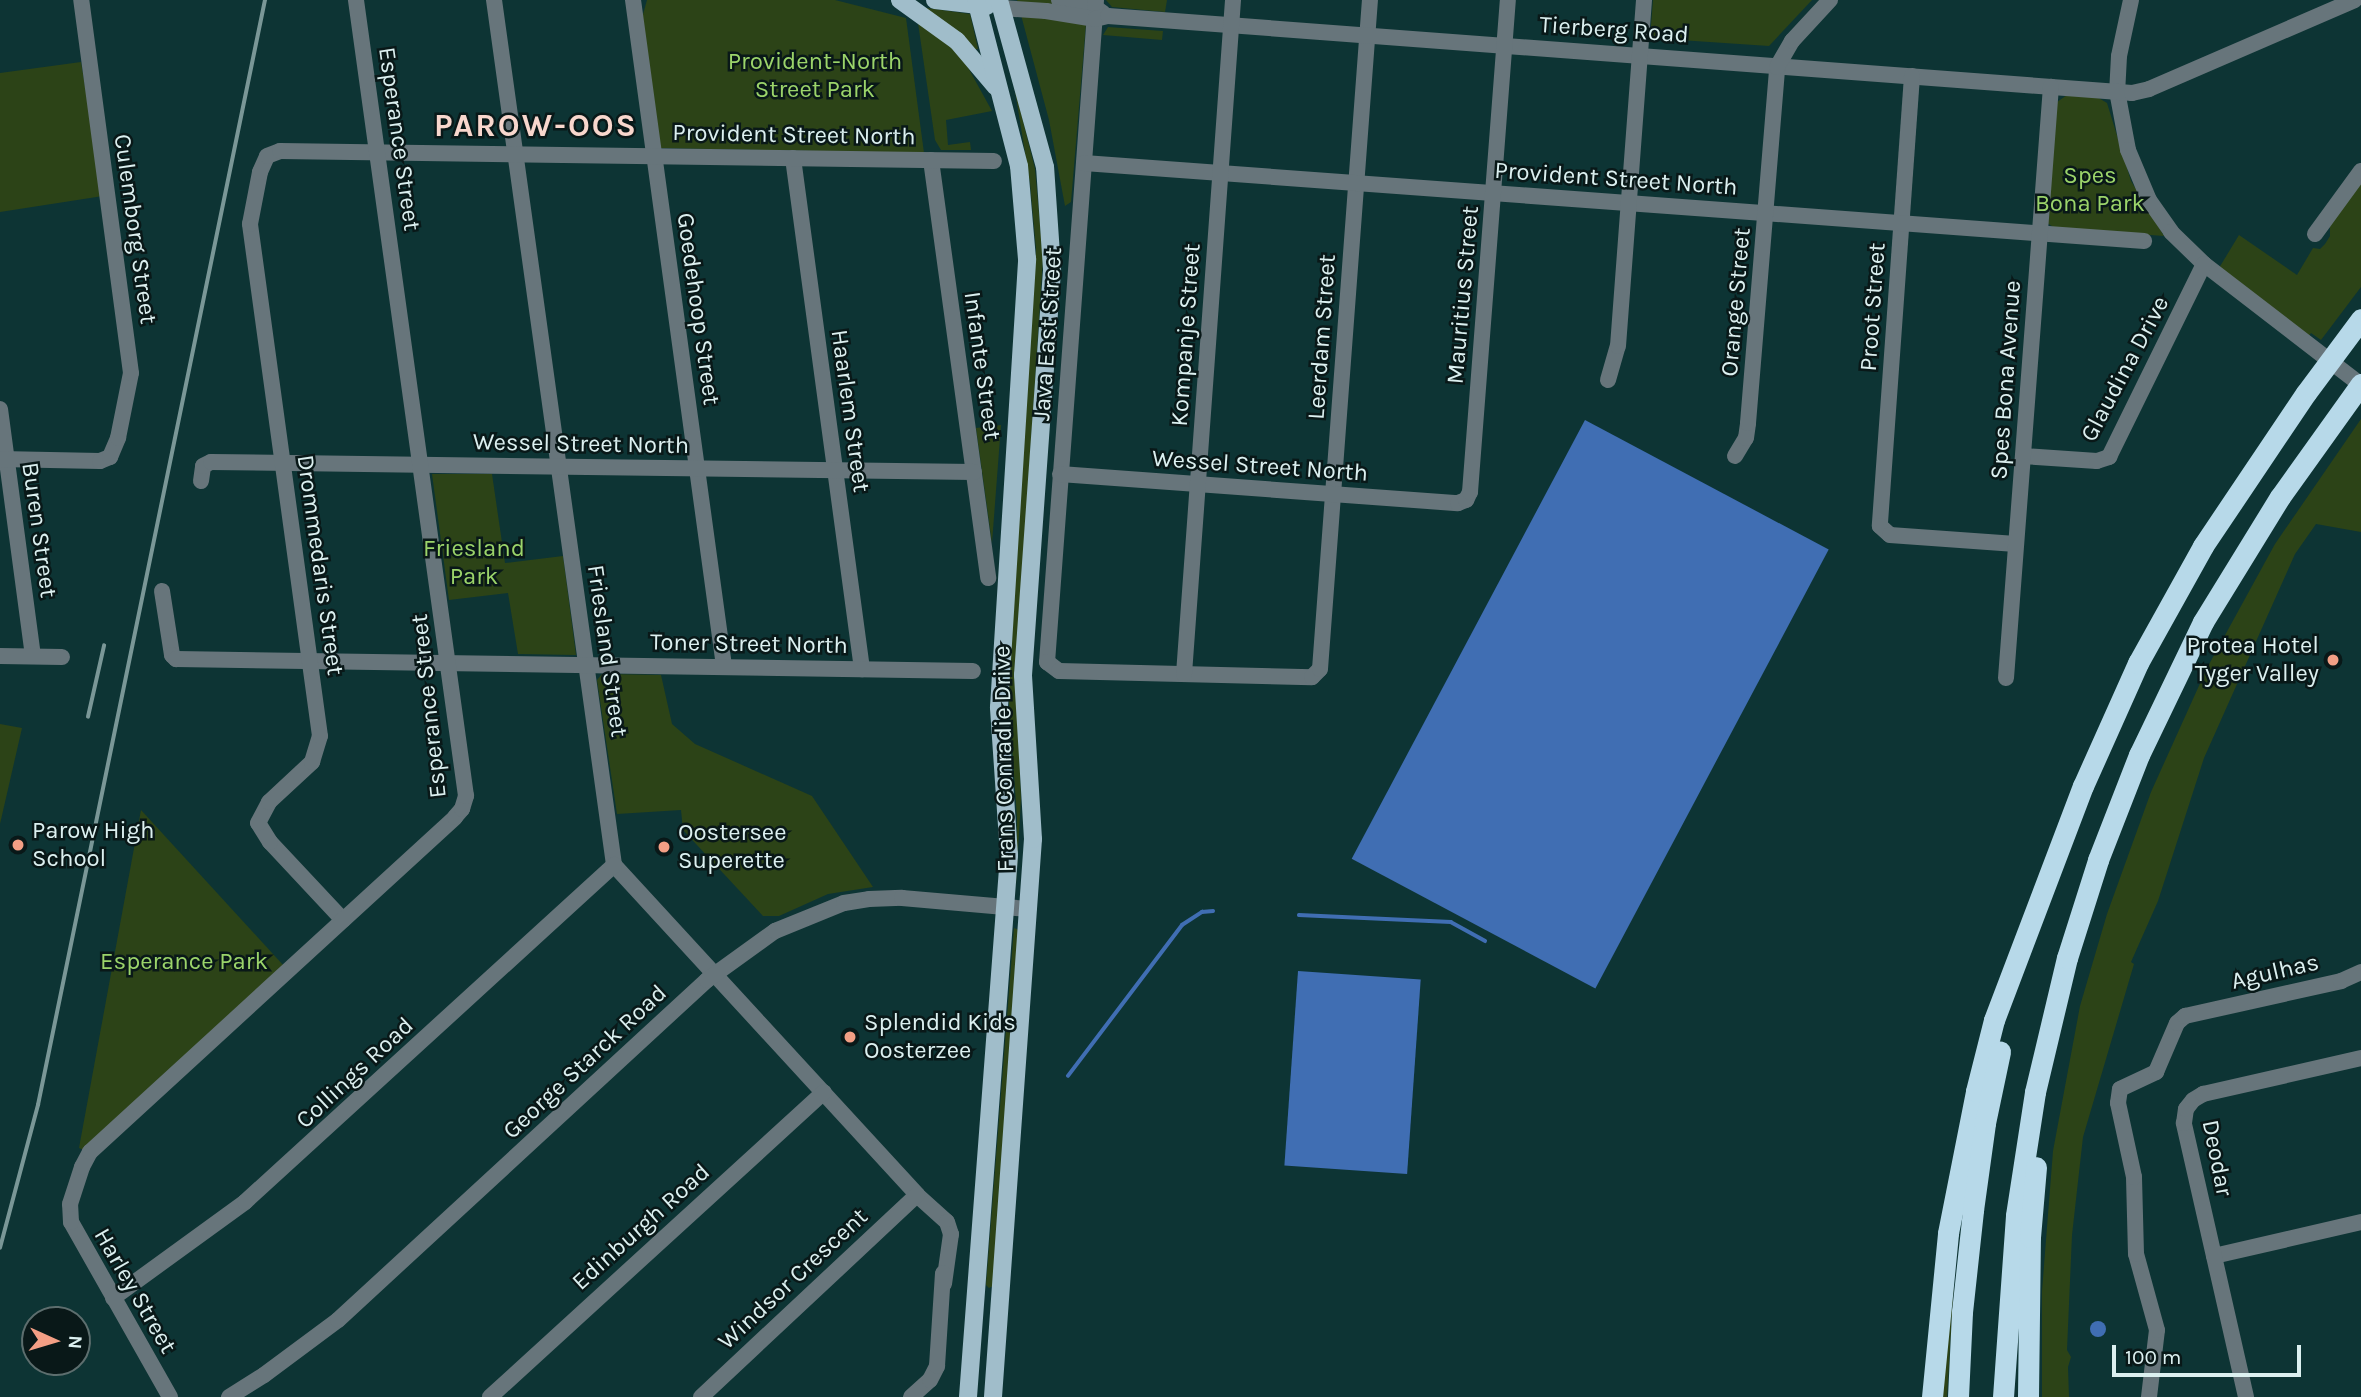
<!DOCTYPE html>
<style>
body{margin:0}
#map{position:relative;width:2361px;height:1397px;overflow:hidden;background:#0d3434;font-family:Karla,sans-serif}
div>[style]{position:absolute}
[style*='--x']{left:calc(var(--x)*1px);top:calc(var(--y)*1px);width:calc(var(--w)*1px);rotate:calc(var(--a)*1deg)}
.green>*{inset:0;background:#2c4317}
.water>*{inset:0;background:#406eb3;transform-origin:0 0}
.round{border-radius:50%}
.stream>*{height:3.5px;margin:-1.75px;padding:0 1.75px;transform-origin:1.75px;border-radius:1.75px;background:#406eb3}
.minor>*{height:16px;margin:-8px;padding:0 8px;transform-origin:8px;border-radius:8px;background:#67757b}
.major>*{height:18px;margin:-9px;padding:0 9px;transform-origin:9px;border-radius:9px;background:#a0bdca}
.highway>*{height:21px;margin:-10.5px;padding:0 10.5px;transform-origin:10.5px;border-radius:10.5px;background:#b7d9e9}
.rail>*{height:3.5px;margin:-1.75px;padding:0 1.75px;transform-origin:1.75px;border-radius:1.75px;background:#7a9797}
.dots>*{width:19px;height:19px;translate:-50% -50%;box-sizing:border-box;border:4px solid #091818;border-radius:50%}
span{translate:-50% -50%;white-space:nowrap;text-align:center;line-height:1.15;-webkit-text-stroke:5px #091818;paint-order:stroke}
.street-label{font-size:24px;color:#dcf0f0}
.park-label{font-size:24px;color:#9bd46a}
.poi-label{font-size:24px;color:#dcf0f0}
.right{translate:-100% -50%;text-align:right}
.left{translate:0 -50%;text-align:left}
.district-label{font-size:32px;color:#f8d7cd;font-weight:700;letter-spacing:2px}
.north{position:absolute;left:21px;top:1306px;width:70px;height:70px;box-sizing:border-box;background:#091818;border:2px solid #5d6e6e;border-radius:50%;rotate:94deg;font-size:19px;font-weight:700;line-height:28px;text-align:center;color:#dcf0f0}
.north::after{content:'';display:block;margin:auto;width:24px;height:32px;background:#f39f85;clip-path:polygon(50% 0,100% 100%,50% 72%,0 100%)}
.scale{position:absolute;left:2112px;top:1345px;width:189px;height:32px;box-sizing:border-box;border:4px solid #dcf0f0;border-top:0;padding-left:9px;font-size:21px;line-height:24px;white-space:nowrap;color:#dcf0f0;-webkit-text-stroke:5px #091818;paint-order:stroke}
</style>
<div id="map">
<div class="green">
<div style="clip-path:polygon(647px 0,835px 0,906px 18px,924px 153px,660px 148px,642px 18px)"></div>
<div style="clip-path:polygon(1017px 0,1088px 0,1071px 202px,1065px 206px,1049px 120px)"></div>
<div style="clip-path:polygon(1106px 0,1167px 0,1165px 12px,1112px 7px)"></div>
<div style="clip-path:polygon(1653px 0,1812px 0,1769px 46px,1650px 38px)"></div>
<div style="clip-path:polygon(920px 7px,970px 14px,978px 49px,975px 49px)"></div>
<div style="clip-path:polygon(918px 23px,948px 44px,965px 62px,992px 111px,946px 120px,948px 145px,970px 142px,971px 150px,941px 150px,935px 140px)"></div>
<div style="clip-path:polygon(1108px 27px,1163px 31px,1162px 40px,1103px 35px)"></div>
<div style="clip-path:polygon(81px 62px,103px 196px,0 212px,0 73px)"></div>
<div style="clip-path:polygon(1014px 85px,1035px 169px,1043px 258px,1016px 671px,1021px 799px,1016px 885px,1017px 818px,1008px 688px,1036px 249px,1030px 183px)"></div>
<div style="clip-path:polygon(2067px 95px,2097px 97px,2107px 103px,2131px 181px,2164px 236px,2055px 228px,2047px 223px,2057px 102px)"></div>
<div style="clip-path:polygon(2361px 179px,2361px 287px,2321px 340px,2311px 333px,2307px 338px,2219px 268px,2239px 235px,2297px 275px,2313px 248px,2320px 249px,2325px 244px,2330px 236px,2330px 226px)"></div>
<div style="clip-path:polygon(2361px 419px,2361px 532px,2316px 524px,2295px 554px,2204px 758px,2158px 901px,2131px 962px,2134px 964px,2083px 1137px,2072px 1235px,2067px 1350px,2071px 1357px,2068px 1367px,2069px 1397px,2042px 1397px,2042px 1291px,2053px 1151px,2080px 1006px,2107px 914px,2151px 792px,2207px 668px,2275px 544px)"></div>
<div style="clip-path:polygon(1001px 425px,992px 543px,976px 428px)"></div>
<div style="clip-path:polygon(432px 474px,492px 474px,505px 563px,563px 556px,576px 655px,518px 654px,508px 593px,449px 600px)"></div>
<div style="clip-path:polygon(602px 674px,661px 675px,672px 724px,695px 744px,812px 796px,873px 887px,828px 894px,779px 916px,763px 916px,683px 830px,681px 810px,617px 814px,597px 680px)"></div>
<div style="clip-path:polygon(0 724px,22px 728px,0 824px)"></div>
<div style="clip-path:polygon(141px 810px,284px 966px,84px 1150px,79px 1148px)"></div>
<div style="clip-path:polygon(1014px 928px,1019px 930px,993px 1286px,989px 1288px,986px 1285px)"></div>
<div style="clip-path:polygon(1954px 1281px,1947px 1397px,1942px 1397px)"></div>
</div>
<div class="water">
<div style="left:1585px;top:420px;width:276px;height:497px;rotate:28deg"></div>
<div style="left:1298px;top:971px;width:123px;height:195px;rotate:4deg"></div>
<div class="round" style="left:2090px;top:1321px;width:16px;height:16px"></div>
</div>
<div class="stream">
<div style="--x:1299;--y:915;--w:152;--a:2.6"></div>
<div style="--x:1451;--y:922;--w:39;--a:29"></div>
<div style="--x:1068;--y:1076;--w:189;--a:-52.9"></div>
<div style="--x:1182;--y:925;--w:24;--a:-33"></div>
<div style="--x:1202;--y:912;--w:11;--a:-5"></div>
</div>
<div class="minor">
<div style="--x:494;--y:0;--w:873;--a:82.1"></div>
<div style="--x:614;--y:865;--w:448;--a:47.4"></div>
<div style="--x:917;--y:1195;--w:40;--a:42"></div>
<div style="--x:947;--y:1222;--w:13;--a:72"></div>
<div style="--x:951;--y:1234;--w:50;--a:98"></div>
<div style="--x:633;--y:0;--w:672;--a:82.22"></div>
<div style="--x:1059;--y:0;--w:38;--a:12"></div>
<div style="--x:1096;--y:8;--w:9;--a:36"></div>
<div style="--x:1096;--y:0;--w:664;--a:94.23"></div>
<div style="--x:1047;--y:662;--w:15;--a:37"></div>
<div style="--x:1059;--y:671;--w:253;--a:1.4"></div>
<div style="--x:1312;--y:677;--w:11;--a:-45"></div>
<div style="--x:1320;--y:669;--w:671;--a:-85.73"></div>
<div style="--x:2131;--y:0;--w:57;--a:102.1"></div>
<div style="--x:2119;--y:56;--w:35;--a:93"></div>
<div style="--x:2117;--y:91;--w:60;--a:79.4"></div>
<div style="--x:2128;--y:150;--w:54;--a:67.2"></div>
<div style="--x:2149;--y:200;--w:39;--a:55"></div>
<div style="--x:2171;--y:232;--w:46;--a:44.1"></div>
<div style="--x:2204;--y:264;--w:198;--a:37.6"></div>
<div style="--x:1001;--y:8;--w:45;--a:3.8"></div>
<div style="--x:1046;--y:11;--w:50;--a:9.3"></div>
<div style="--x:1095;--y:19;--w:13;--a:-13"></div>
<div style="--x:1108;--y:16;--w:1027;--a:4.3"></div>
<div style="--x:2132;--y:93;--w:17;--a:-13"></div>
<div style="--x:2149;--y:89;--w:224;--a:-23.4"></div>
<div style="--x:1912;--y:76;--w:451;--a:94.1"></div>
<div style="--x:1880;--y:526;--w:13;--a:42"></div>
<div style="--x:1890;--y:535;--w:126;--a:4.1"></div>
<div style="--x:793;--y:158;--w:516;--a:82.31"></div>
<div style="--x:931;--y:160;--w:422;--a:82.2"></div>
<div style="--x:1084;--y:163;--w:1063;--a:4.21"></div>
<div style="--x:2315;--y:234;--w:78;--a:-53.9"></div>
<div style="--x:1608;--y:380;--w:35;--a:-74"></div>
<div style="--x:1618;--y:346;--w:347;--a:-85.7"></div>
<div style="--x:0;--y:409;--w:249;--a:82.4"></div>
<div style="--x:1735;--y:456;--w:21;--a:-59"></div>
<div style="--x:1746;--y:438;--w:15;--a:-82"></div>
<div style="--x:1748;--y:423;--w:357;--a:-85.3"></div>
<div style="--x:1777;--y:67;--w:30;--a:-60"></div>
<div style="--x:1792;--y:41;--w:56;--a:-47.2"></div>
<div style="--x:2023;--y:456;--w:74;--a:3.9"></div>
<div style="--x:2097;--y:461;--w:13;--a:-18"></div>
<div style="--x:2109;--y:457;--w:215;--a:-63.8"></div>
<div style="--x:0;--y:459;--w:100;--a:1.1"></div>
<div style="--x:100;--y:461;--w:11;--a:-22"></div>
<div style="--x:110;--y:457;--w:21;--a:-67"></div>
<div style="--x:118;--y:438;--w:66;--a:-78.7"></div>
<div style="--x:131;--y:373;--w:376;--a:-97.6"></div>
<div style="--x:1060;--y:474;--w:399;--a:4.2"></div>
<div style="--x:1458;--y:503;--w:9;--a:-21"></div>
<div style="--x:1466;--y:500;--w:9;--a:-63"></div>
<div style="--x:1470;--y:492;--w:493;--a:-85.6"></div>
<div style="--x:201;--y:481;--w:15;--a:-82"></div>
<div style="--x:203;--y:466;--w:9;--a:-27"></div>
<div style="--x:211;--y:462;--w:763;--a:0.75"></div>
<div style="--x:162;--y:591;--w:65;--a:81.1"></div>
<div style="--x:172;--y:655;--w:6;--a:45"></div>
<div style="--x:176;--y:659;--w:797;--a:0.86"></div>
<div style="--x:0;--y:656;--w:62;--a:0.9"></div>
<div style="--x:1184;--y:674;--w:676;--a:-85.84"></div>
<div style="--x:2006;--y:678;--w:593;--a:-85.65"></div>
<div style="--x:343;--y:920;--w:107;--a:-133.1"></div>
<div style="--x:270;--y:842;--w:22;--a:-122"></div>
<div style="--x:258;--y:823;--w:24;--a:-62"></div>
<div style="--x:269;--y:802;--w:59;--a:-42.9"></div>
<div style="--x:312;--y:762;--w:27;--a:-73"></div>
<div style="--x:320;--y:736;--w:517;--a:-97.79"></div>
<div style="--x:250;--y:224;--w:53;--a:-79.1"></div>
<div style="--x:260;--y:172;--w:17;--a:-66"></div>
<div style="--x:267;--y:156;--w:14;--a:-21"></div>
<div style="--x:280;--y:151;--w:714;--a:0.8"></div>
<div style="--x:2214;--y:1256;--w:151;--a:-13"></div>
<div style="--x:113;--y:1298;--w:163;--a:-36"></div>
<div style="--x:245;--y:1202;--w:500;--a:-42.4"></div>
<div style="--x:170;--y:1397;--w:201;--a:-119.5"></div>
<div style="--x:71;--y:1222;--w:18;--a:-93"></div>
<div style="--x:70;--y:1204;--w:39;--a:-72"></div>
<div style="--x:82;--y:1167;--w:17;--a:-62"></div>
<div style="--x:90;--y:1152;--w:495;--a:-42.5"></div>
<div style="--x:455;--y:817;--w:11;--a:-49"></div>
<div style="--x:462;--y:809;--w:14;--a:-73"></div>
<div style="--x:466;--y:796;--w:804;--a:-97.87"></div>
<div style="--x:229;--y:1397;--w:41;--a:-32.2"></div>
<div style="--x:264;--y:1375;--w:92;--a:-36.6"></div>
<div style="--x:338;--y:1320;--w:502;--a:-42.66"></div>
<div style="--x:707;--y:980;--w:84;--a:-35.8"></div>
<div style="--x:775;--y:931;--w:74;--a:-22.1"></div>
<div style="--x:844;--y:903;--w:25;--a:-9"></div>
<div style="--x:869;--y:899;--w:33;--a:-2"></div>
<div style="--x:902;--y:898;--w:127;--a:5"></div>
<div style="--x:490;--y:1397;--w:452;--a:-42.4"></div>
<div style="--x:701;--y:1397;--w:296;--a:-43.1"></div>
<div style="--x:911;--y:1397;--w:25;--a:-42"></div>
<div style="--x:930;--y:1380;--w:16;--a:-63"></div>
<div style="--x:937;--y:1366;--w:93;--a:-86.3"></div>
<div style="--x:2149;--y:1397;--w:67;--a:-83.2"></div>
<div style="--x:2157;--y:1330;--w:79;--a:-105.4"></div>
<div style="--x:2136;--y:1254;--w:77;--a:-91.5"></div>
<div style="--x:2134;--y:1177;--w:76;--a:-102.2"></div>
<div style="--x:2118;--y:1103;--w:14;--a:-82"></div>
<div style="--x:2120;--y:1089;--w:40;--a:-25"></div>
<div style="--x:2156;--y:1072;--w:53;--a:-66.8"></div>
<div style="--x:2177;--y:1023;--w:11;--a:-41"></div>
<div style="--x:2185;--y:1016;--w:160;--a:-12.6"></div>
<div style="--x:2341;--y:981;--w:22;--a:-24"></div>
<div style="--x:2246;--y:1397;--w:281;--a:-102.8"></div>
<div style="--x:2184;--y:1123;--w:14;--a:-82"></div>
<div style="--x:2186;--y:1109;--w:11;--a:-52"></div>
<div style="--x:2193;--y:1100;--w:12;--a:-31"></div>
<div style="--x:2203;--y:1094;--w:162;--a:-12.8"></div>
</div>
<div class="major">
<div style="--x:900;--y:0;--w:70;--a:35.7"></div>
<div style="--x:957;--y:41;--w:60;--a:49.7"></div>
<div style="--x:935;--y:0;--w:52;--a:6.6"></div>
<div style="--x:968;--y:1397;--w:544;--a:-85.67"></div>
<div style="--x:1009;--y:855;--w:148;--a:-93.9"></div>
<div style="--x:999;--y:707;--w:449;--a:-86.4"></div>
<div style="--x:1027;--y:259;--w:93;--a:-94.9"></div>
<div style="--x:1019;--y:166;--w:171;--a:-104.5"></div>
<div style="--x:993;--y:1397;--w:559;--a:-85.9"></div>
<div style="--x:1033;--y:839;--w:164;--a:-93.5"></div>
<div style="--x:1023;--y:675;--w:407;--a:-85.9"></div>
<div style="--x:1052;--y:269;--w:102;--a:-93.9"></div>
<div style="--x:1045;--y:167;--w:173;--a:-105.4"></div>
</div>
<div class="highway">
<div style="--x:1932;--y:1397;--w:165;--a:-84.4"></div>
<div style="--x:1948;--y:1233;--w:145;--a:-78.8"></div>
<div style="--x:1976;--y:1091;--w:73;--a:-75.8"></div>
<div style="--x:1994;--y:1020;--w:250;--a:-69.2"></div>
<div style="--x:2083;--y:786;--w:135;--a:-65.9"></div>
<div style="--x:2138;--y:663;--w:134;--a:-60.9"></div>
<div style="--x:2203;--y:546;--w:184;--a:-56.1"></div>
<div style="--x:2306;--y:393;--w:92;--a:-53.4"></div>
<div style="--x:1958;--y:1397;--w:85;--a:-87.3"></div>
<div style="--x:1962;--y:1312;--w:103;--a:-83.8"></div>
<div style="--x:1973;--y:1210;--w:88;--a:-82.1"></div>
<div style="--x:1985;--y:1123;--w:73;--a:-78.1"></div>
<div style="--x:2003;--y:1397;--w:182;--a:-85.9"></div>
<div style="--x:2016;--y:1215;--w:124;--a:-81.2"></div>
<div style="--x:2035;--y:1092;--w:138;--a:-76.6"></div>
<div style="--x:2067;--y:958;--w:103;--a:-72.4"></div>
<div style="--x:2098;--y:860;--w:113;--a:-68.7"></div>
<div style="--x:2139;--y:755;--w:148;--a:-64.3"></div>
<div style="--x:2203;--y:622;--w:147;--a:-58.4"></div>
<div style="--x:2280;--y:497;--w:139;--a:-54.4"></div>
<div style="--x:2028;--y:1397;--w:160;--a:-89.3"></div>
<div style="--x:2030;--y:1237;--w:70;--a:-85.1"></div>
</div>
<div class="rail">
<div style="--x:88;--y:717;--w:73;--a:-77.3"></div>
<div style="--x:0;--y:1248;--w:148;--a:-75.1"></div>
<div style="--x:38;--y:1105;--w:1128;--a:-78.39"></div>
</div>
<div class="dots">
<div style="left:2333px;top:660px;background:#f39f85"></div>
<div style="left:18px;top:845px;background:#f39f85"></div>
<div style="left:664px;top:847px;background:#f39f85"></div>
<div style="left:850px;top:1037px;background:#f39f85"></div>
</div>
<div class="street-label">
<span style="left:1614px;top:30px;rotate:4deg">Tierberg Road</span>
<span style="left:794px;top:135px;rotate:1deg">Provident Street North</span>
<span style="left:399px;top:139px;rotate:82deg">Esperance Street</span>
<span style="left:1616px;top:179px;rotate:4deg">Provident Street North</span>
<span style="left:135px;top:229px;rotate:82deg">Culemborg Street</span>
<span style="left:1463px;top:295px;rotate:-85deg">Mauritius Street</span>
<span style="left:1736px;top:302px;rotate:-85deg">Orange Street</span>
<span style="left:1873px;top:307px;rotate:-86deg">Proot Street</span>
<span style="left:698px;top:309px;rotate:82deg">Goedehoop Street</span>
<span style="left:1048px;top:334px;rotate:-86deg">Java East Street</span>
<span style="left:1186px;top:335px;rotate:-86deg">Kompanje Street</span>
<span style="left:1322px;top:337px;rotate:-86deg">Leerdam Street</span>
<span style="left:982px;top:366px;rotate:82deg">Infante Street</span>
<span style="left:2125px;top:369px;rotate:-62deg">Glaudina Drive</span>
<span style="left:2006px;top:380px;rotate:-86deg">Spes Bona Avenue</span>
<span style="left:850px;top:411px;rotate:82deg">Haarlem Street</span>
<span style="left:581px;top:444px;rotate:1deg">Wessel Street North</span>
<span style="left:1260px;top:466px;rotate:4deg">Wessel Street North</span>
<span style="left:39px;top:530px;rotate:82deg">Buren Street</span>
<span style="left:320px;top:565px;rotate:82deg">Drommedaris Street</span>
<span style="left:749px;top:644px;rotate:1deg">Toner Street North</span>
<span style="left:607px;top:651px;rotate:82deg">Friesland Street</span>
<span style="left:429px;top:706px;rotate:-96deg">Esperance Street</span>
<span style="left:1004px;top:759px;rotate:-91deg">Frans Conradie Drive</span>
<span style="left:2275px;top:972px;rotate:-13deg">Agulhas</span>
<span style="left:585px;top:1062px;rotate:-43deg">George Starck Road</span>
<span style="left:355px;top:1073px;rotate:-43deg">Collings Road</span>
<span style="left:2217px;top:1158px;rotate:79deg">Deodar</span>
<span style="left:641px;top:1227px;rotate:-42deg">Edinburgh Road</span>
<span style="left:793px;top:1279px;rotate:-43deg">Windsor Crescent</span>
<span style="left:135px;top:1291px;rotate:60deg">Harley Street</span>
</div>
<div class="park-label">
<span style="left:815px;top:76px">Provident-North<br>Street Park</span>
<span style="left:2090px;top:190px">Spes<br>Bona Park</span>
<span style="left:474px;top:563px">Friesland<br>Park</span>
<span style="left:184px;top:962px">Esperance Park</span>
</div>
<div class="poi-label">
<span class="right" style="left:2319px;top:660px">Protea Hotel<br>Tyger Valley</span>
<span class="left" style="left:32px;top:845px">Parow High<br>School</span>
<span class="left" style="left:678px;top:847px">Oostersee<br>Superette</span>
<span class="left" style="left:864px;top:1037px">Splendid Kids<br>Oosterzee</span>
</div>
<div class="district-label">
<span style="left:536px;top:126px">PAROW-OOS</span>
</div>
<div class="north">N</div>
<div class="scale">100 m</div>
</div>
